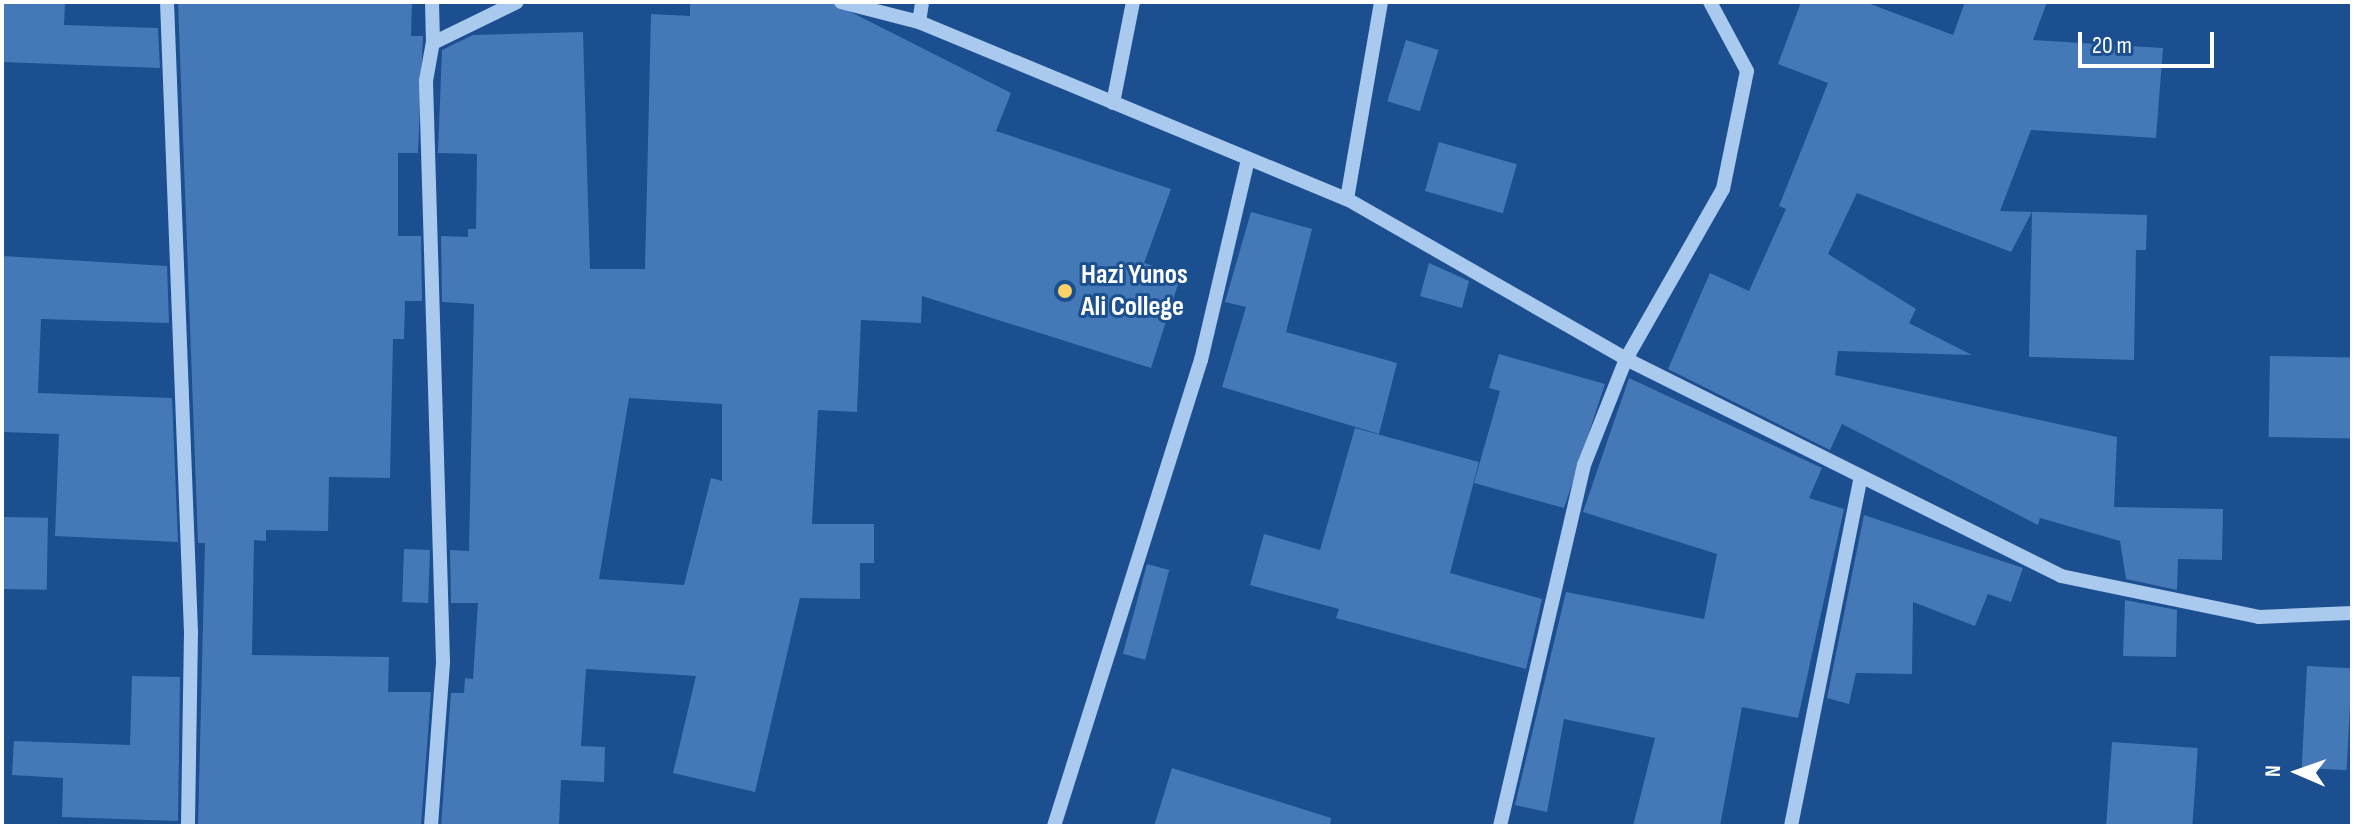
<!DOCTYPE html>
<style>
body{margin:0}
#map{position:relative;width:2354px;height:828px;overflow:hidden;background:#1b4f8f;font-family:"Sofia Sans Condensed",sans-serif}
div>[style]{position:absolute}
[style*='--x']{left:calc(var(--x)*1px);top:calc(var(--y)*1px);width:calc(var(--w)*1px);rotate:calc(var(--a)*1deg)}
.building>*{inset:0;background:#4478b7;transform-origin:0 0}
.minor>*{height:14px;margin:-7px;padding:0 7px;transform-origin:7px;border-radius:7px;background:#a9c9ee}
.dots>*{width:22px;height:22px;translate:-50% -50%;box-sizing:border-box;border:4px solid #1b4f8f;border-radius:50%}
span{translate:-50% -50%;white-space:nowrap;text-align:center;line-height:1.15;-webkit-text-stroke:6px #1b4f8f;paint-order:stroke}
.poi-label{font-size:28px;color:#fff;font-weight:700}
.left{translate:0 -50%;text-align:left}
.frame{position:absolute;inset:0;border:4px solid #fff;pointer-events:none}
.north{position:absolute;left:2258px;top:732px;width:80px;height:80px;-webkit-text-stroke:6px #1b4f8f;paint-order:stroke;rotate:272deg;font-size:22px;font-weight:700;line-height:32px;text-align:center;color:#fff}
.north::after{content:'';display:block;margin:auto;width:28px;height:36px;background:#fff;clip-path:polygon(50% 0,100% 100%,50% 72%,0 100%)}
.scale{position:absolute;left:2078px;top:32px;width:136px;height:36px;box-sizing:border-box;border:4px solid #fff;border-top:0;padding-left:10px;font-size:24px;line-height:28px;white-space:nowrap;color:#fff;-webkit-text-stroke:6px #1b4f8f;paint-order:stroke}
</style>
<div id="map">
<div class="building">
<div style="clip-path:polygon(2px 2px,65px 2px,64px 25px,158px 28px,160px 68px,2px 62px)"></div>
<div style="clip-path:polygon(178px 2px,412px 2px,411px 36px,423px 36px,418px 153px,398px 153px,398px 236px,421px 236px,422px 301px,405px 301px,404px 339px,393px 339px,390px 478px,329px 477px,328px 531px,266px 530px,266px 541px,254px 540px,252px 655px,389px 657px,388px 692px,431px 692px,421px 826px,198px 826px,205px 543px,198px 543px)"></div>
<div style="clip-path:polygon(evenodd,690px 2px,831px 2px,1011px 93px,996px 131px,1171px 189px,1144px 263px,1181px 275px,1151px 368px,922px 296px,921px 323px,861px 320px,857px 412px,818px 410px,812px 524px,874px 524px,874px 563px,860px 563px,860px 599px,800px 598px,755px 792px,673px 773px,696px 676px,586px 669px,581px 746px,605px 747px,604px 782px,561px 780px,559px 826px,441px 826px,451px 693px,464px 693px,465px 678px,473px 679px,478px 603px,451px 603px,450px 550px,469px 551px,474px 304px,442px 302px,441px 236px,468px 237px,468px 229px,476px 229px,477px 154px,438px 153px,442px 50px,473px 35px,583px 32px,590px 269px,645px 269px,651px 14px,690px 16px,690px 2px,629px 398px,722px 404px,722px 481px,711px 478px,684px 585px,599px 579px,629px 398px)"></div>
<div style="clip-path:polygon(1801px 2px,1865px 2px,1953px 35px,1965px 2px,2047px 2px,2033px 40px,2163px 48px,2156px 138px,2031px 130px,2000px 211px,2147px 215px,2146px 250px,2136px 250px,2134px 360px,2029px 357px,2032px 212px,2011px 252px,1857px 193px,1828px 254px,1916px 309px,1909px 323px,1972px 355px,1838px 351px,1835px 375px,2117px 437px,2114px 507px,2223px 509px,2222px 560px,2178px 559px,2177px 590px,2126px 579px,2120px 541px,2040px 518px,2038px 525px,1842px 424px,1830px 450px,1668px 369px,1710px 273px,1749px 291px,1786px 209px,1779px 206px,1828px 83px,1778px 64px)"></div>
<div style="left:1406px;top:40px;width:34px;height:64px;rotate:17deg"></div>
<div style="left:1439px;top:142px;width:81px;height:51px;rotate:16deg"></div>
<div style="clip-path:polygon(1251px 212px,1312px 229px,1286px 332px,1397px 363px,1379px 434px,1222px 387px,1246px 307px,1225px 302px)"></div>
<div style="clip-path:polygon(2px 256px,167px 266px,169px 323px,41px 319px,38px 393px,172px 398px,178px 542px,55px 536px,59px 434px,2px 432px)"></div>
<div style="clip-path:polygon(1429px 263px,1469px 281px,1462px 308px,1420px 296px)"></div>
<div style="clip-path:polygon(1499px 354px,1605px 384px,1564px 508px,1474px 483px,1500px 391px,1489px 388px)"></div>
<div style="left:2270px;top:356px;width:82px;height:81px;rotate:1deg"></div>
<div style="clip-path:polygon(1629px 378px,1822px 468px,1809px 498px,1844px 509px,1798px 718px,1742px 707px,1720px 826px,1633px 826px,1655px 738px,1564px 719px,1547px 812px,1515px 805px,1566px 592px,1704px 619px,1717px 554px,1583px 512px)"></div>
<div style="clip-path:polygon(1355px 428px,1479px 462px,1450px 573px,1542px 599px,1526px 669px,1336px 618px,1339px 609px,1250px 585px,1264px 534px,1320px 550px)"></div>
<div style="clip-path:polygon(1864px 515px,2023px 568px,2011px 602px,1988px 594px,1975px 626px,1913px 602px,1912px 674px,1856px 673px,1849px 704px,1827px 698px)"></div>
<div style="left:2px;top:517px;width:46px;height:72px;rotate:1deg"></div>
<div style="left:404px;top:549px;width:26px;height:53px;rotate:2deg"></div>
<div style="left:1147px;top:564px;width:23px;height:93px;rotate:15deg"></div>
<div style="clip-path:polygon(2125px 600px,2177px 610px,2176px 657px,2123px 656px)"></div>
<div style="left:2307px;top:666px;width:45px;height:102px;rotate:3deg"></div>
<div style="clip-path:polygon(132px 676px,180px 677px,178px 821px,62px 817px,63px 778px,12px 775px,14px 741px,130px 745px)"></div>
<div style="left:2112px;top:742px;width:86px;height:84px;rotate:4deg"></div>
<div style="clip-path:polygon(1172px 768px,1331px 818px,1330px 826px,1154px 826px)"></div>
</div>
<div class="minor">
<div style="--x:167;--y:2;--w:630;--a:87.82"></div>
<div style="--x:191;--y:632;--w:194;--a:90.9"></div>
<div style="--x:432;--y:2;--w:41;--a:88.6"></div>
<div style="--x:841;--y:2;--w:81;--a:14.4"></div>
<div style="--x:919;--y:22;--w:463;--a:22.5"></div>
<div style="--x:1347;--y:199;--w:322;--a:29.8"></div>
<div style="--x:1626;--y:359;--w:486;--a:26.5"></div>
<div style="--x:2061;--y:576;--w:202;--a:11.7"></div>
<div style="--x:2259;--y:617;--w:93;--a:-2.5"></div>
<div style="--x:919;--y:22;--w:20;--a:-81"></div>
<div style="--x:1113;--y:103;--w:103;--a:-78.8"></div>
<div style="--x:1347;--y:199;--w:200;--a:-80.2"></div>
<div style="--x:431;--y:826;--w:165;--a:-85.8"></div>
<div style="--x:443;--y:661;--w:580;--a:-91.68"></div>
<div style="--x:426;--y:81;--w:39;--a:-80"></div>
<div style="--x:433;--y:43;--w:93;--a:-26"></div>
<div style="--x:1054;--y:826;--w:489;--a:-72.5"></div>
<div style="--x:1201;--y:360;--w:206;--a:-76.8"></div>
<div style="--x:1500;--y:826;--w:371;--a:-76.9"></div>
<div style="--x:1584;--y:465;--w:114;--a:-68.4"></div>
<div style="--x:1626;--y:359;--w:196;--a:-60.3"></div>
<div style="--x:1723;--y:189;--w:120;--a:-78.5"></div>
<div style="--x:1747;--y:71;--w:78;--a:-118.2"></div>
<div style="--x:1791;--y:826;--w:351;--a:-78.7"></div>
</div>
<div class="dots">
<div style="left:1065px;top:291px;background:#ffd166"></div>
</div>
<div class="poi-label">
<span class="left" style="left:1081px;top:291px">Hazi Yunos<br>Ali College</span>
</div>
<div class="frame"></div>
<div class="north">N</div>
<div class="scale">20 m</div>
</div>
